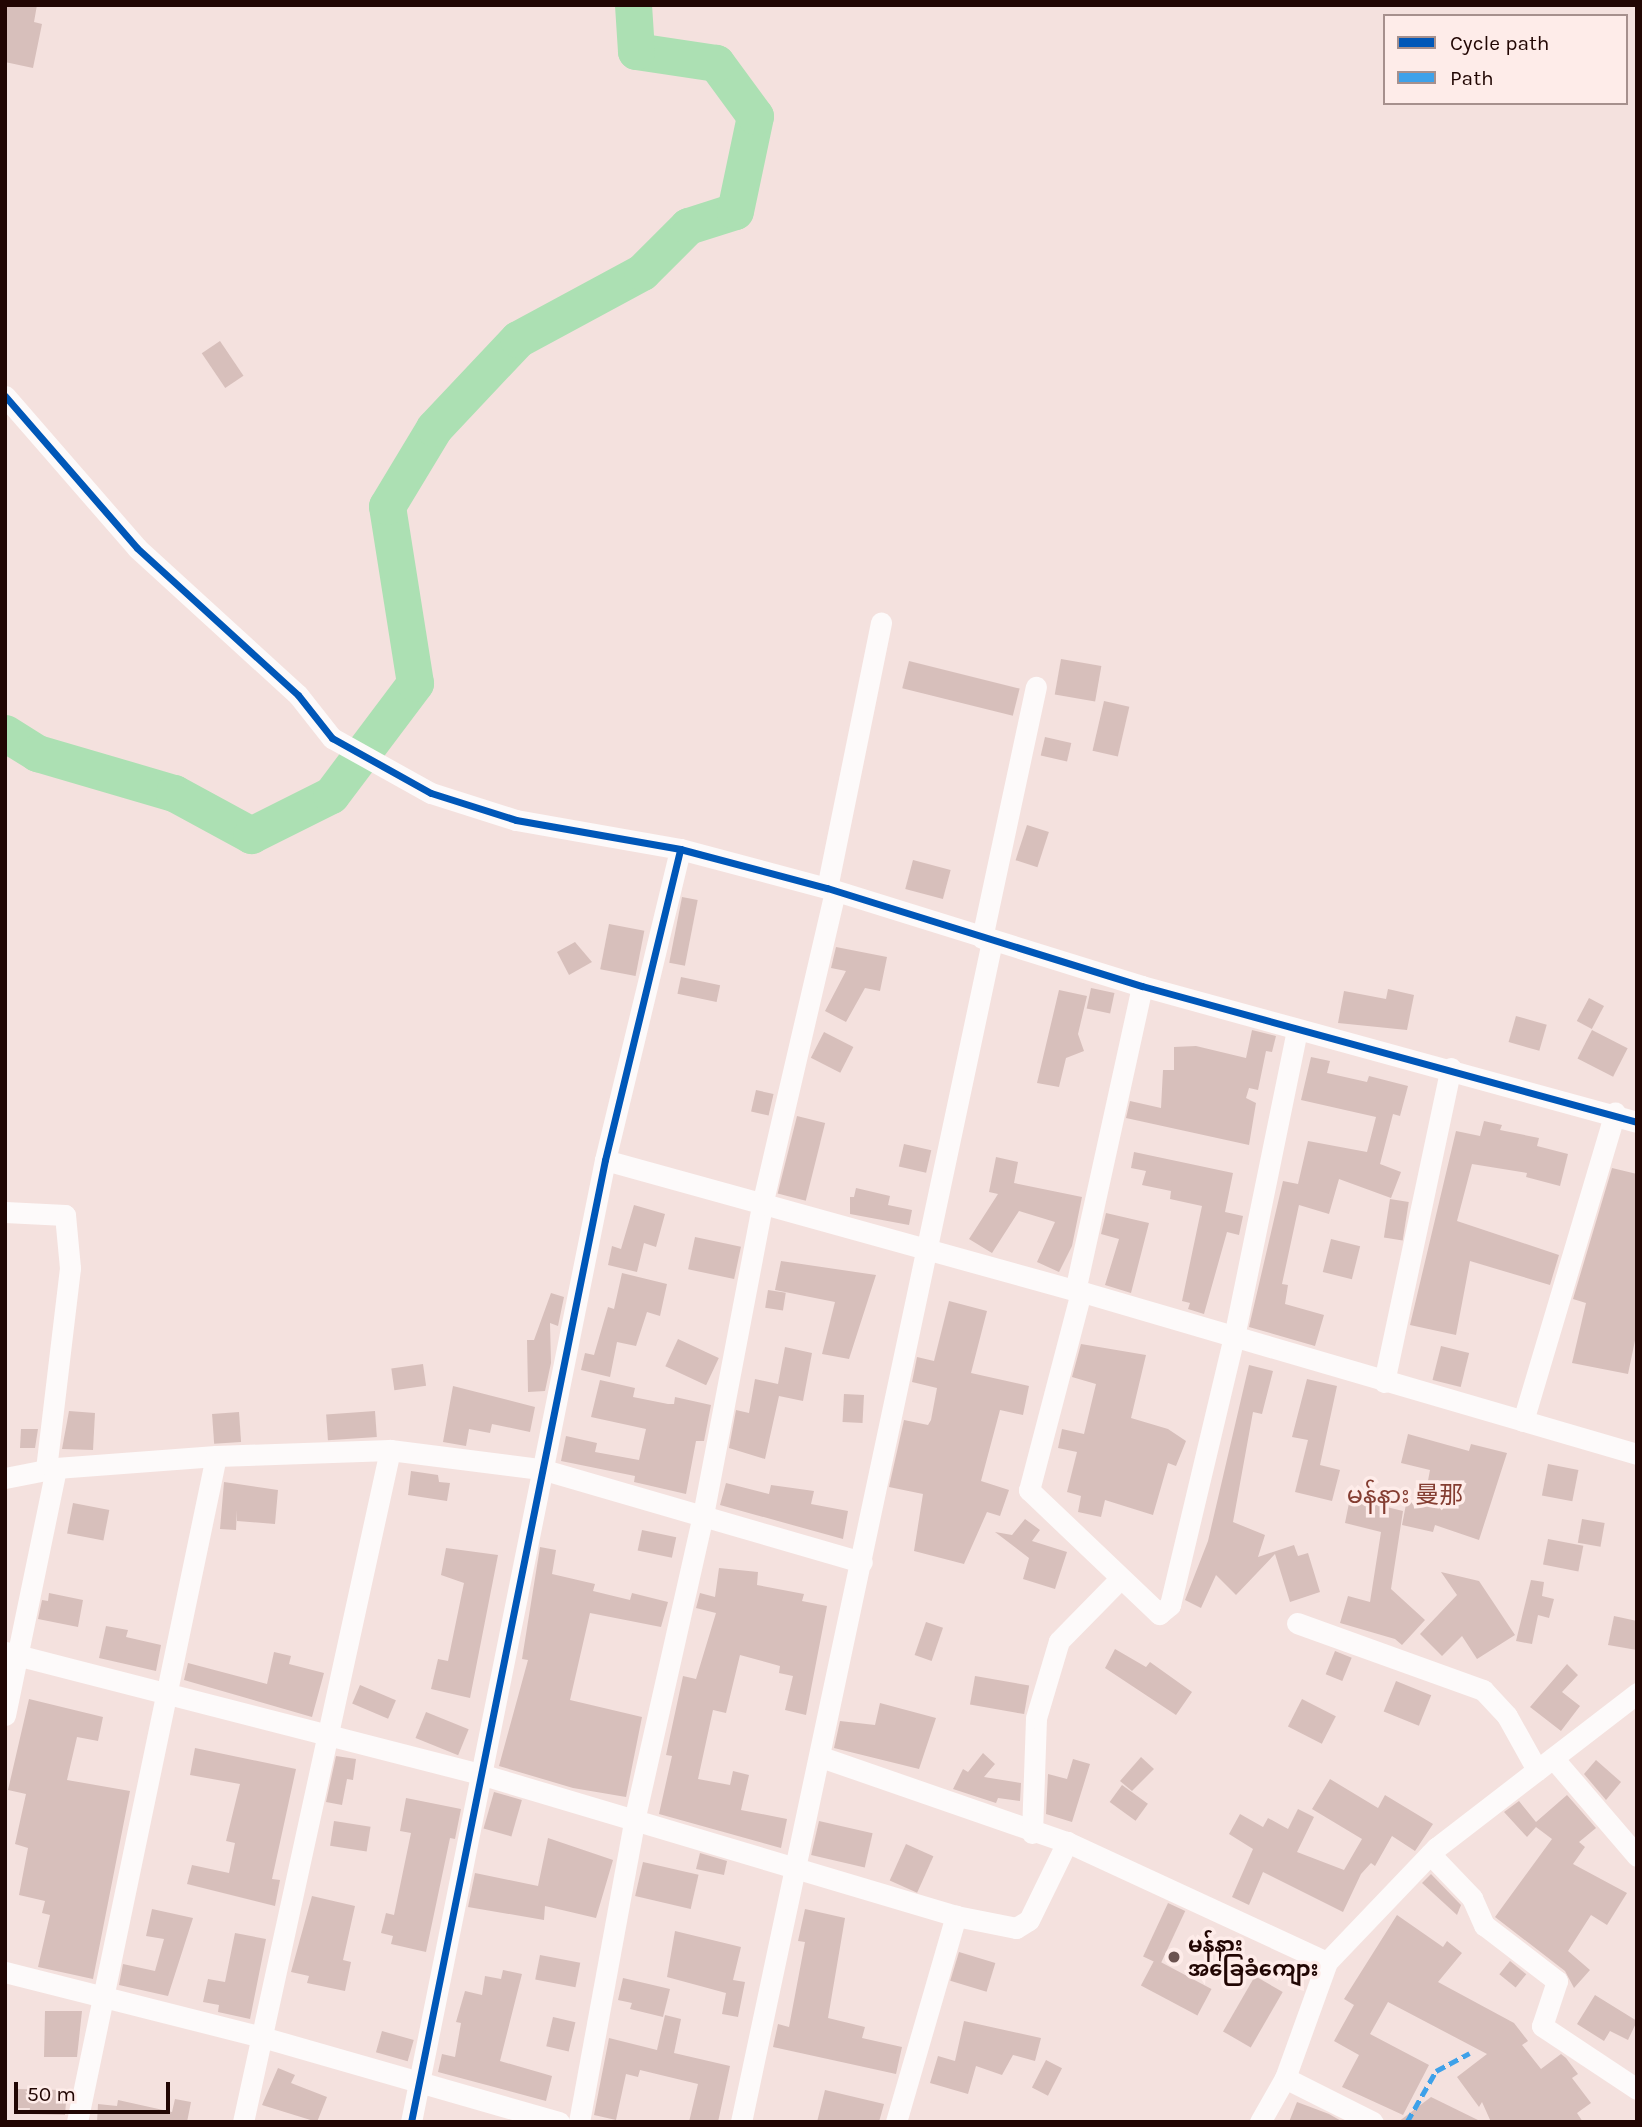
<!DOCTYPE html>
<meta charset="utf-8">
<style>
body{margin:0}
#map{position:relative;width:1642px;height:2127px;overflow:hidden;background:#f4e1de;font-family:Karla,"Noto Sans SC","Noto Sans Myanmar",sans-serif}
div>[style]{position:absolute}
[style*='--x']{left:calc(var(--x)*1px);top:calc(var(--y)*1px);width:calc(var(--w)*1px);rotate:calc(var(--a)*1deg)}
.river>*{height:37px;margin:-18.5px;padding:0 18.5px;transform-origin:18.5px;border-radius:18.5px;background:#ace0b3}
.building>*{inset:0;background:#d7bfbb;transform-origin:0 0}
.minor>*{height:21px;margin:-10.5px;padding:0 10.5px;transform-origin:10.5px;border-radius:10.5px;background:#fdfafa}
.quiet>*{height:5px;margin-top:-2.5px;transform-origin:0;background:repeating-linear-gradient(90deg,#3ea1e9 0 10px,transparent 0 15px)}
.cycleway>*{height:7px;margin:-3.5px;padding:0 3.5px;transform-origin:3.5px;border-radius:3.5px;background:#0057b8}
.dots>*{width:19px;height:19px;translate:-50% -50%;box-sizing:border-box;border:4px solid #feece9;border-radius:50%}
span{translate:-50% -50%;white-space:nowrap;text-align:center;line-height:1.15;-webkit-text-stroke:7px #feece9;paint-order:stroke}
.poi-label{font-size:21px;color:#210603;font-weight:700}
.left{translate:0 -50%;text-align:left}
.quarter-label{font-size:24px;color:#843d31}
.frame{position:absolute;inset:0;border:7px solid #210603;pointer-events:none}
.legend{position:absolute;left:1383px;top:14px;width:245px;height:91px;box-sizing:border-box;background:#feece9;border:2px solid #a6908d;margin:0;padding:9px 12px;list-style:none;font-size:21px;color:#210603}
.legend li{display:flex;align-items:center;gap:14px;height:35px}
.legend b{width:35px;border:2px solid #a6908d}
.scale{position:absolute;left:14px;top:2082px;width:156px;height:32px;box-sizing:border-box;border:4px solid #210603;border-top:0;padding-left:9px;font-size:21px;line-height:24px;white-space:nowrap;color:#210603;-webkit-text-stroke:5px #feece9;paint-order:stroke}
</style>
<div id="map">
<div class="river">
<div style="--x:5;--y:733;--w:38;--a:32"></div>
<div style="--x:37;--y:753;--w:143;--a:16.3"></div>
<div style="--x:174;--y:793;--w:88;--a:28.6"></div>
<div style="--x:251;--y:835;--w:89;--a:-26.6"></div>
<div style="--x:331;--y:795;--w:140;--a:-53.1"></div>
<div style="--x:415;--y:683;--w:179;--a:-99"></div>
<div style="--x:387;--y:506;--w:91;--a:-58.9"></div>
<div style="--x:434;--y:428;--w:122;--a:-46.7"></div>
<div style="--x:518;--y:339;--w:141;--a:-28.4"></div>
<div style="--x:642;--y:272;--w:65;--a:-45"></div>
<div style="--x:688;--y:226;--w:49;--a:-17.7"></div>
<div style="--x:735;--y:211;--w:97;--a:-78.1"></div>
<div style="--x:755;--y:116;--w:66;--a:-126.3"></div>
<div style="--x:716;--y:63;--w:81;--a:-171.5"></div>
<div style="--x:636;--y:51;--w:46;--a:-93.7"></div>
</div>
<div class="building">
<div style="clip-path:polygon(5px 5px,37px 5px,34px 22px,42px 24px,33px 68px,5px 62px)"></div>
<div style="left:220px;top:341px;width:42px;height:22px;rotate:56deg"></div>
<div style="left:1061px;top:659px;width:41px;height:36px;rotate:10deg"></div>
<div style="left:909px;top:661px;width:114px;height:28px;rotate:14deg"></div>
<div style="left:1104px;top:701px;width:26px;height:51px;rotate:13deg"></div>
<div style="left:1045px;top:737px;width:27px;height:19px;rotate:13deg"></div>
<div style="left:1027px;top:825px;width:23px;height:37px;rotate:18deg"></div>
<div style="left:913px;top:860px;width:39px;height:30px;rotate:15deg"></div>
<div style="left:682px;top:897px;width:16px;height:67px;rotate:11deg"></div>
<div style="left:609px;top:924px;width:36px;height:46px;rotate:11deg"></div>
<div style="clip-path:polygon(575px 942px,592px 962px,569px 975px,557px 952px)"></div>
<div style="clip-path:polygon(836px 947px,887px 957px,880px 991px,865px 988px,846px 1022px,825px 1011px,846px 971px,831px 968px)"></div>
<div style="left:681px;top:977px;width:40px;height:17px;rotate:12deg"></div>
<div style="left:1091px;top:988px;width:24px;height:21px;rotate:12deg"></div>
<div style="clip-path:polygon(1388px 989px,1414px 995px,1407px 1030px,1338px 1023px,1344px 991px,1386px 999px)"></div>
<div style="clip-path:polygon(1059px 990px,1087px 996px,1078px 1034px,1084px 1051px,1066px 1058px,1059px 1087px,1037px 1083px)"></div>
<div style="left:1589px;top:998px;width:17px;height:26px;rotate:28deg"></div>
<div style="left:1516px;top:1016px;width:32px;height:27px;rotate:16deg"></div>
<div style="clip-path:polygon(1252px 1030px,1276px 1036px,1272px 1052px,1266px 1051px,1258px 1090px,1249px 1088px,1246px 1098px,1256px 1103px,1249px 1145px,1126px 1118px,1130px 1101px,1161px 1108px,1163px 1070px,1174px 1070px,1174px 1047px,1196px 1046px,1246px 1058px)"></div>
<div style="left:1592px;top:1030px;width:40px;height:32px;rotate:27deg"></div>
<div style="left:824px;top:1032px;width:33px;height:29px;rotate:27deg"></div>
<div style="clip-path:polygon(1311px 1057px,1330px 1061px,1327px 1073px,1367px 1082px,1369px 1076px,1408px 1086px,1400px 1116px,1393px 1114px,1380px 1164px,1401px 1172px,1391px 1198px,1339px 1179px,1329px 1214px,1299px 1205px,1282px 1284px,1288px 1285px,1285px 1304px,1324px 1315px,1315px 1346px,1249px 1327px,1283px 1181px,1298px 1184px,1308px 1141px,1367px 1152px,1376px 1117px,1301px 1100px)"></div>
<div style="left:756px;top:1090px;width:18px;height:22px;rotate:13deg"></div>
<div style="left:797px;top:1116px;width:29px;height:80px;rotate:14deg"></div>
<div style="clip-path:polygon(1484px 1121px,1502px 1125px,1500px 1130px,1539px 1138px,1537px 1146px,1568px 1154px,1560px 1186px,1526px 1177px,1527px 1173px,1472px 1164px,1457px 1221px,1559px 1255px,1550px 1285px,1470px 1261px,1456px 1335px,1410px 1325px,1456px 1131px,1480px 1136px)"></div>
<div style="left:904px;top:1144px;width:28px;height:23px;rotate:13deg"></div>
<div style="clip-path:polygon(1134px 1152px,1233px 1173px,1225px 1212px,1243px 1216px,1239px 1235px,1227px 1232px,1204px 1314px,1188px 1309px,1190px 1303px,1182px 1301px,1202px 1206px,1170px 1199px,1171px 1191px,1142px 1185px,1146px 1171px,1131px 1168px)"></div>
<div style="clip-path:polygon(996px 1157px,1018px 1162px,1014px 1183px,1082px 1197px,1072px 1246px,1059px 1272px,1037px 1262px,1055px 1222px,1019px 1211px,992px 1253px,969px 1239px,998px 1194px,989px 1192px)"></div>
<div style="clip-path:polygon(1612px 1168px,1637px 1174px,1637px 1331px,1628px 1374px,1572px 1363px,1586px 1303px,1573px 1299px)"></div>
<div style="clip-path:polygon(856px 1188px,890px 1196px,888px 1205px,912px 1210px,909px 1225px,850px 1214px,850px 1197px,854px 1197px)"></div>
<div style="left:1390px;top:1199px;width:19px;height:39px;rotate:9deg"></div>
<div style="clip-path:polygon(634px 1205px,665px 1214px,656px 1247px,644px 1243px,637px 1272px,608px 1265px,612px 1246px,621px 1249px)"></div>
<div style="clip-path:polygon(1106px 1213px,1149px 1223px,1131px 1293px,1105px 1285px,1119px 1239px,1101px 1234px)"></div>
<div style="left:695px;top:1237px;width:47px;height:33px;rotate:12deg"></div>
<div style="left:1331px;top:1239px;width:30px;height:34px;rotate:14deg"></div>
<div style="clip-path:polygon(781px 1261px,876px 1275px,849px 1359px,822px 1354px,835px 1302px,775px 1290px)"></div>
<div style="clip-path:polygon(622px 1273px,667px 1284px,660px 1316px,647px 1312px,636px 1346px,617px 1342px,610px 1377px,581px 1370px,585px 1353px,594px 1355px,608px 1307px,614px 1309px)"></div>
<div style="left:768px;top:1290px;width:18px;height:18px;rotate:9deg"></div>
<div style="clip-path:polygon(551px 1293px,564px 1297px,558px 1326px,550px 1323px,551px 1363px,545px 1391px,528px 1392px,527px 1340px,534px 1340px)"></div>
<div style="clip-path:polygon(949px 1301px,987px 1311px,971px 1373px,1029px 1386px,1023px 1415px,1000px 1410px,981px 1481px,1009px 1490px,1000px 1516px,987px 1512px,964px 1564px,914px 1551px,923px 1494px,889px 1487px,904px 1420px,928px 1425px,931px 1420px,937px 1388px,912px 1382px,917px 1357px,934px 1361px)"></div>
<div style="left:678px;top:1339px;width:45px;height:30px;rotate:25deg"></div>
<div style="clip-path:polygon(1081px 1344px,1146px 1355px,1131px 1418px,1168px 1429px,1186px 1441px,1176px 1466px,1168px 1463px,1153px 1515px,1105px 1500px,1101px 1517px,1078px 1512px,1081px 1496px,1067px 1492px,1077px 1452px,1058px 1448px,1062px 1429px,1084px 1434px,1096px 1384px,1072px 1377px)"></div>
<div style="left:1441px;top:1346px;width:29px;height:35px;rotate:14deg"></div>
<div style="clip-path:polygon(785px 1347px,812px 1353px,803px 1401px,779px 1396px,765px 1459px,729px 1448px,736px 1410px,749px 1413px,755px 1379px,778px 1384px)"></div>
<div style="left:423px;top:1364px;width:22px;height:32px;rotate:82deg"></div>
<div style="clip-path:polygon(1249px 1365px,1273px 1371px,1262px 1414px,1253px 1412px,1233px 1522px,1265px 1535px,1258px 1557px,1294px 1545px,1298px 1556px,1308px 1553px,1320px 1592px,1290px 1602px,1275px 1554px,1236px 1595px,1216px 1575px,1201px 1608px,1185px 1600px,1208px 1541px)"></div>
<div style="clip-path:polygon(1307px 1379px,1337px 1386px,1320px 1465px,1340px 1470px,1332px 1501px,1295px 1492px,1308px 1440px,1292px 1437px)"></div>
<div style="clip-path:polygon(600px 1380px,635px 1388px,633px 1397px,668px 1404px,674px 1404px,675px 1397px,711px 1405px,704px 1441px,696px 1441px,686px 1494px,634px 1482px,635px 1476px,561px 1461px,566px 1436px,597px 1443px,595px 1452px,639px 1460px,646px 1429px,591px 1417px)"></div>
<div style="clip-path:polygon(453px 1386px,535px 1407px,530px 1432px,492px 1424px,490px 1433px,469px 1429px,466px 1446px,443px 1442px)"></div>
<div style="left:844px;top:1394px;width:20px;height:28px;rotate:3deg"></div>
<div style="clip-path:polygon(69px 1411px,95px 1413px,93px 1450px,62px 1449px)"></div>
<div style="left:375px;top:1411px;width:26px;height:49px;rotate:86deg"></div>
<div style="left:239px;top:1412px;width:30px;height:27px;rotate:86deg"></div>
<div style="clip-path:polygon(21px 1429px,38px 1429px,35px 1448px,20px 1448px)"></div>
<div style="clip-path:polygon(1408px 1434px,1469px 1451px,1471px 1444px,1507px 1453px,1479px 1540px,1435px 1525px,1433px 1532px,1402px 1525px,1407px 1499px,1424px 1502px,1430px 1470px,1401px 1463px)"></div>
<div style="left:1548px;top:1464px;width:31px;height:32px;rotate:11deg"></div>
<div style="clip-path:polygon(411px 1471px,438px 1475px,439px 1482px,450px 1483px,447px 1501px,408px 1495px)"></div>
<div style="clip-path:polygon(224px 1482px,278px 1490px,275px 1524px,237px 1521px,237px 1510px,236px 1530px,220px 1529px)"></div>
<div style="clip-path:polygon(726px 1483px,769px 1494px,771px 1485px,814px 1491px,811px 1504px,848px 1511px,843px 1539px,720px 1505px)"></div>
<div style="clip-path:polygon(1350px 1498px,1403px 1511px,1391px 1589px,1425px 1620px,1402px 1645px,1395px 1639px,1340px 1623px,1348px 1596px,1370px 1602px,1381px 1532px,1345px 1523px)"></div>
<div style="left:73px;top:1503px;width:37px;height:31px;rotate:11deg"></div>
<div style="clip-path:polygon(1025px 1519px,1040px 1530px,1032px 1541px,1067px 1552px,1055px 1589px,1023px 1579px,1029px 1558px,995px 1532px,1012px 1535px)"></div>
<div style="left:1582px;top:1519px;width:23px;height:24px;rotate:10deg"></div>
<div style="left:642px;top:1530px;width:35px;height:21px;rotate:12deg"></div>
<div style="left:1548px;top:1539px;width:36px;height:26px;rotate:11deg"></div>
<div style="clip-path:polygon(540px 1547px,556px 1550px,552px 1574px,595px 1584px,593px 1591px,630px 1600px,632px 1593px,668px 1602px,661px 1627px,590px 1613px,570px 1700px,642px 1717px,626px 1797px,573px 1788px,499px 1766px,528px 1660px,522px 1659px)"></div>
<div style="clip-path:polygon(446px 1548px,498px 1555px,470px 1698px,431px 1689px,438px 1659px,448px 1661px,464px 1583px,441px 1575px)"></div>
<div style="clip-path:polygon(719px 1568px,758px 1572px,757px 1585px,804px 1594px,802px 1601px,827px 1606px,806px 1715px,785px 1710px,793px 1676px,779px 1673px,780px 1666px,740px 1655px,726px 1713px,713px 1710px,698px 1779px,730px 1785px,733px 1771px,749px 1775px,741px 1810px,787px 1819px,781px 1848px,659px 1814px,672px 1756px,666px 1755px,683px 1676px,696px 1679px,716px 1613px,696px 1608px,700px 1593px,715px 1597px)"></div>
<div style="clip-path:polygon(1441px 1572px,1479px 1581px,1515px 1635px,1477px 1659px,1462px 1636px,1442px 1656px,1420px 1634px,1457px 1595px)"></div>
<div style="clip-path:polygon(1531px 1580px,1544px 1582px,1542px 1596px,1554px 1599px,1549px 1618px,1538px 1615px,1532px 1644px,1516px 1641px)"></div>
<div style="clip-path:polygon(49px 1593px,83px 1600px,78px 1627px,38px 1619px,42px 1600px,48px 1601px)"></div>
<div style="clip-path:polygon(1614px 1616px,1637px 1621px,1637px 1650px,1608px 1645px)"></div>
<div style="left:926px;top:1622px;width:18px;height:35px;rotate:19deg"></div>
<div style="clip-path:polygon(106px 1626px,128px 1630px,126px 1637px,161px 1645px,156px 1671px,99px 1658px)"></div>
<div style="clip-path:polygon(1115px 1649px,1146px 1667px,1150px 1662px,1192px 1692px,1176px 1715px,1105px 1668px)"></div>
<div style="left:1335px;top:1651px;width:18px;height:25px;rotate:22deg"></div>
<div style="clip-path:polygon(274px 1652px,291px 1656px,289px 1664px,324px 1673px,312px 1717px,184px 1680px,188px 1663px,267px 1684px)"></div>
<div style="clip-path:polygon(1567px 1664px,1578px 1675px,1562px 1692px,1580px 1706px,1561px 1731px,1530px 1707px)"></div>
<div style="left:975px;top:1676px;width:55px;height:29px;rotate:10deg"></div>
<div style="left:1396px;top:1681px;width:38px;height:33px;rotate:22deg"></div>
<div style="left:360px;top:1685px;width:39px;height:20px;rotate:23deg"></div>
<div style="clip-path:polygon(29px 1699px,103px 1717px,98px 1741px,77px 1737px,67px 1780px,130px 1791px,93px 1979px,38px 1967px,50px 1915px,42px 1913px,45px 1901px,19px 1895px,28px 1848px,15px 1844px,26px 1794px,8px 1790px)"></div>
<div style="left:1302px;top:1699px;width:38px;height:31px;rotate:27deg"></div>
<div style="clip-path:polygon(880px 1703px,936px 1718px,919px 1769px,834px 1748px,840px 1721px,875px 1725px)"></div>
<div style="left:426px;top:1712px;width:46px;height:28px;rotate:22deg"></div>
<div style="clip-path:polygon(195px 1748px,296px 1769px,272px 1879px,280px 1880px,275px 1906px,187px 1884px,192px 1865px,229px 1873px,235px 1843px,226px 1841px,240px 1784px,190px 1775px)"></div>
<div style="clip-path:polygon(983px 1753px,995px 1764px,984px 1777px,1021px 1783px,1020px 1801px,998px 1798px,996px 1803px,953px 1789px,963px 1769px,968px 1772px)"></div>
<div style="clip-path:polygon(336px 1756px,356px 1759px,353px 1780px,347px 1779px,342px 1805px,326px 1802px)"></div>
<div style="clip-path:polygon(1141px 1757px,1154px 1769px,1132px 1791px,1120px 1781px)"></div>
<div style="clip-path:polygon(1073px 1759px,1090px 1764px,1072px 1822px,1046px 1814px,1048px 1774px,1067px 1779px)"></div>
<div style="clip-path:polygon(1596px 1760px,1621px 1782px,1606px 1800px,1584px 1774px)"></div>
<div style="clip-path:polygon(1330px 1779px,1378px 1808px,1385px 1795px,1433px 1824px,1415px 1851px,1392px 1836px,1375px 1866px,1371px 1863px,1361px 1874px,1343px 1912px,1263px 1872px,1249px 1905px,1232px 1897px,1253px 1849px,1229px 1834px,1240px 1814px,1263px 1827px,1268px 1818px,1288px 1829px,1298px 1809px,1314px 1817px,1297px 1852px,1344px 1870px,1362px 1839px,1312px 1809px)"></div>
<div style="left:1122px;top:1785px;width:32px;height:21px;rotate:36deg"></div>
<div style="left:494px;top:1792px;width:29px;height:38px;rotate:16deg"></div>
<div style="clip-path:polygon(1567px 1795px,1596px 1828px,1579px 1842px,1585px 1847px,1573px 1864px,1627px 1893px,1607px 1925px,1591px 1915px,1568px 1951px,1590px 1970px,1574px 1988px,1565px 1971px,1495px 1917px,1552px 1839px,1536px 1827px,1527px 1837px,1504px 1812px,1519px 1801px,1536px 1822px)"></div>
<div style="clip-path:polygon(406px 1798px,461px 1809px,455px 1839px,450px 1838px,426px 1952px,391px 1944px,393px 1936px,381px 1933px,386px 1913px,394px 1915px,411px 1833px,400px 1831px)"></div>
<div style="left:334px;top:1821px;width:37px;height:25px;rotate:9deg"></div>
<div style="left:819px;top:1821px;width:55px;height:35px;rotate:13deg"></div>
<div style="clip-path:polygon(548px 1838px,613px 1860px,596px 1918px,545px 1906px,544px 1920px,468px 1907px,475px 1873px,538px 1886px)"></div>
<div style="left:906px;top:1844px;width:30px;height:40px;rotate:24deg"></div>
<div style="clip-path:polygon(700px 1853px,727px 1861px,724px 1875px,696px 1869px)"></div>
<div style="left:643px;top:1862px;width:57px;height:35px;rotate:13deg"></div>
<div style="clip-path:polygon(1431px 1874px,1461px 1905px,1457px 1915px,1422px 1883px)"></div>
<div style="clip-path:polygon(312px 1896px,355px 1906px,343px 1960px,351px 1962px,345px 1991px,307px 1983px,309px 1976px,291px 1972px)"></div>
<div style="left:1168px;top:1903px;width:19px;height:59px;rotate:25deg"></div>
<div style="clip-path:polygon(152px 1909px,193px 1918px,168px 1996px,119px 1985px,123px 1964px,155px 1971px,164px 1939px,146px 1936px)"></div>
<div style="clip-path:polygon(805px 1909px,845px 1918px,828px 2018px,865px 2027px,862px 2038px,902px 2047px,896px 2074px,773px 2047px,778px 2024px,789px 2027px,805px 1942px,798px 1941px)"></div>
<div style="clip-path:polygon(1397px 1915px,1443px 1947px,1447px 1941px,1462px 1953px,1438px 1982px,1514px 2023px,1528px 2041px,1522px 2045px,1541px 2069px,1561px 2054px,1566px 2058px,1578px 2074px,1572px 2078px,1591px 2103px,1577px 2113px,1583px 2122px,1491px 2122px,1482px 2102px,1479px 2107px,1457px 2077px,1487px 2054px,1388px 2002px,1370px 2034px,1429px 2065px,1403px 2115px,1342px 2087px,1359px 2055px,1334px 2041px,1354px 2005px,1344px 1999px)"></div>
<div style="clip-path:polygon(675px 1931px,741px 1947px,733px 1980px,745px 1982px,738px 2017px,722px 2014px,726px 1993px,667px 1977px)"></div>
<div style="clip-path:polygon(235px 1933px,266px 1939px,250px 2019px,218px 2012px,219px 2005px,203px 2002px,208px 1979px,225px 1982px)"></div>
<div style="left:959px;top:1952px;width:38px;height:30px;rotate:17deg"></div>
<div style="left:540px;top:1955px;width:41px;height:25px;rotate:11deg"></div>
<div style="left:1155px;top:1959px;width:64px;height:30px;rotate:28deg"></div>
<div style="left:1510px;top:1961px;width:21px;height:17px;rotate:39deg"></div>
<div style="clip-path:polygon(503px 1970px,522px 1974px,500px 2061px,552px 2076px,546px 2101px,438px 2072px,442px 2054px,455px 2057px,461px 2023px,456px 2022px,465px 1991px,482px 1995px,485px 1976px,501px 1979px)"></div>
<div style="left:1255px;top:1976px;width:32px;height:64px;rotate:30deg"></div>
<div style="clip-path:polygon(623px 1978px,670px 1989px,663px 2017px,630px 2009px,632px 2003px,618px 2000px)"></div>
<div style="clip-path:polygon(1595px 1995px,1637px 2021px,1628px 2040px,1610px 2031px,1604px 2041px,1577px 2024px)"></div>
<div style="clip-path:polygon(45px 2011px,82px 2011px,77px 2057px,44px 2057px)"></div>
<div style="clip-path:polygon(665px 2015px,681px 2019px,674px 2053px,730px 2066px,718px 2122px,689px 2122px,698px 2084px,640px 2070px,638px 2077px,626px 2074px,616px 2120px,594px 2115px,609px 2038px,657px 2050px)"></div>
<div style="left:553px;top:2017px;width:23px;height:30px;rotate:13deg"></div>
<div style="clip-path:polygon(964px 2021px,1041px 2038px,1035px 2061px,1013px 2055px,1002px 2075px,976px 2066px,968px 2094px,930px 2083px,938px 2056px,955px 2061px)"></div>
<div style="left:382px;top:2031px;width:33px;height:22px;rotate:16deg"></div>
<div style="left:1046px;top:2060px;width:18px;height:31px;rotate:27deg"></div>
<div style="clip-path:polygon(278px 2068px,295px 2075px,291px 2083px,327px 2097px,317px 2122px,262px 2105px)"></div>
<div style="clip-path:polygon(16px 2089px,67px 2090px,65px 2115px,29px 2114px,30px 2108px,15px 2108px)"></div>
<div style="clip-path:polygon(825px 2090px,884px 2104px,879px 2122px,817px 2122px)"></div>
<div style="clip-path:polygon(1431px 2097px,1482px 2122px,1398px 2122px)"></div>
<div style="clip-path:polygon(175px 2099px,191px 2102px,187px 2122px,97px 2122px,98px 2104px,117px 2106px,118px 2100px,172px 2112px)"></div>
<div style="clip-path:polygon(1297px 2102px,1329px 2114px,1343px 2122px,1289px 2122px)"></div>
</div>
<div class="minor">
<div style="--x:5;--y:396;--w:201;--a:49"></div>
<div style="--x:137;--y:548;--w:218;--a:42.4"></div>
<div style="--x:298;--y:695;--w:55;--a:51.7"></div>
<div style="--x:332;--y:738;--w:113;--a:29.1"></div>
<div style="--x:431;--y:793;--w:89;--a:17.6"></div>
<div style="--x:516;--y:820;--w:167;--a:10"></div>
<div style="--x:680;--y:849;--w:152;--a:14.9"></div>
<div style="--x:827;--y:888;--w:330;--a:17.3"></div>
<div style="--x:1142;--y:986;--w:513;--a:15.36"></div>
<div style="--x:827;--y:888;--w:271;--a:-78.5"></div>
<div style="--x:982;--y:938;--w:257;--a:-77.9"></div>
<div style="--x:605;--y:1160;--w:499;--a:15.5"></div>
<div style="--x:1086;--y:1293;--w:574;--a:16.29"></div>
<div style="--x:5;--y:1212;--w:60;--a:2.9"></div>
<div style="--x:65;--y:1215;--w:53;--a:84.6"></div>
<div style="--x:70;--y:1268;--w:203;--a:96.8"></div>
<div style="--x:1075;--y:1291;--w:312;--a:-77.6"></div>
<div style="--x:1081;--y:1292;--w:205;--a:104.7"></div>
<div style="--x:1029;--y:1490;--w:180;--a:43.6"></div>
<div style="--x:1159;--y:1614;--w:14;--a:-39"></div>
<div style="--x:1170;--y:1605;--w:276;--a:-76.6"></div>
<div style="--x:1234;--y:1337;--w:314;--a:-78.4"></div>
<div style="--x:1384;--y:1382;--w:321;--a:-78"></div>
<div style="--x:1523;--y:1421;--w:322;--a:-73.4"></div>
<div style="--x:5;--y:1478;--w:52;--a:-11.1"></div>
<div style="--x:56;--y:1468;--w:160;--a:-4.3"></div>
<div style="--x:216;--y:1456;--w:174;--a:-2"></div>
<div style="--x:390;--y:1450;--w:152;--a:7.2"></div>
<div style="--x:541;--y:1469;--w:334;--a:16.2"></div>
<div style="--x:1297;--y:1623;--w:198;--a:19.8"></div>
<div style="--x:1483;--y:1690;--w:35;--a:47"></div>
<div style="--x:1507;--y:1716;--w:62;--a:60.9"></div>
<div style="--x:5;--y:1652;--w:490;--a:14.4"></div>
<div style="--x:480;--y:1774;--w:497;--a:16.6"></div>
<div style="--x:956;--y:1916;--w:61;--a:11.3"></div>
<div style="--x:1016;--y:1928;--w:15;--a:-32"></div>
<div style="--x:1029;--y:1920;--w:87;--a:-64"></div>
<div style="--x:5;--y:1715;--w:252;--a:-78.3"></div>
<div style="--x:821;--y:1757;--w:260;--a:19.1"></div>
<div style="--x:1067;--y:1842;--w:286;--a:24.8"></div>
<div style="--x:1553;--y:1758;--w:129;--a:49.4"></div>
<div style="--x:1032;--y:1833;--w:115;--a:-88"></div>
<div style="--x:1036;--y:1718;--w:80;--a:-73.4"></div>
<div style="--x:1059;--y:1641;--w:88;--a:-45.5"></div>
<div style="--x:1430;--y:1854;--w:61;--a:46.3"></div>
<div style="--x:1472;--y:1898;--w:30;--a:66"></div>
<div style="--x:1484;--y:1925;--w:92;--a:37.5"></div>
<div style="--x:1557;--y:1981;--w:47;--a:108.4"></div>
<div style="--x:1542;--y:2026;--w:114;--a:33.6"></div>
<div style="--x:5;--y:1972;--w:265;--a:14.2"></div>
<div style="--x:262;--y:2037;--w:309;--a:16"></div>
<div style="--x:1285;--y:2078;--w:98;--a:26.6"></div>
<div style="--x:77;--y:2122;--w:680;--a:-78.21"></div>
<div style="--x:243;--y:2122;--w:688;--a:-77.66"></div>
<div style="--x:411;--y:2122;--w:981;--a:-78.6"></div>
<div style="--x:605;--y:1160;--w:320;--a:-76.4"></div>
<div style="--x:579;--y:2122;--w:306;--a:-79.6"></div>
<div style="--x:634;--y:1821;--w:314;--a:-77.3"></div>
<div style="--x:703;--y:1515;--w:316;--a:-79.2"></div>
<div style="--x:762;--y:1205;--w:322;--a:-76.9"></div>
<div style="--x:741;--y:2122;--w:1207;--a:-78"></div>
<div style="--x:896;--y:2122;--w:215;--a:-73.8"></div>
<div style="--x:1260;--y:2122;--w:51;--a:-60.4"></div>
<div style="--x:1285;--y:2078;--w:123;--a:-70.1"></div>
<div style="--x:1327;--y:1962;--w:158;--a:-46.3"></div>
<div style="--x:1436;--y:1848;--w:254;--a:-37.6"></div>
</div>
<div class="quiet">
<div style="--x:1407;--y:2122;--w:59;--a:-60.4"></div>
<div style="--x:1436;--y:2071;--w:38;--a:-28"></div>
</div>
<div class="cycleway">
<div style="--x:5;--y:396;--w:201;--a:49"></div>
<div style="--x:137;--y:548;--w:218;--a:42.4"></div>
<div style="--x:298;--y:695;--w:55;--a:51.7"></div>
<div style="--x:332;--y:738;--w:113;--a:29.1"></div>
<div style="--x:431;--y:793;--w:89;--a:17.6"></div>
<div style="--x:516;--y:820;--w:167;--a:10"></div>
<div style="--x:680;--y:849;--w:152;--a:14.9"></div>
<div style="--x:827;--y:888;--w:330;--a:17.3"></div>
<div style="--x:1142;--y:986;--w:513;--a:15.36"></div>
<div style="--x:411;--y:2122;--w:981;--a:-78.6"></div>
<div style="--x:605;--y:1160;--w:320;--a:-76.4"></div>
</div>
<div class="dots">
<div style="left:1174px;top:1957px;background:#6b5350"></div>
</div>
<div class="poi-label">
<span class="left" style="left:1188px;top:1957px">မန်နား<br>အခြေခံကျေား</span>
</div>
<div class="quarter-label">
<span style="left:1405px;top:1496px">မန်နား 曼那</span>
</div>
<div class="frame"></div>
<ul class="legend">
<li><b style="height:9px;background:#0057b8"></b>Cycle path</li>
<li><b style="height:9px;background:#3ea1e9"></b>Path</li>
</ul>
<div class="scale">50 m</div>
</div>
